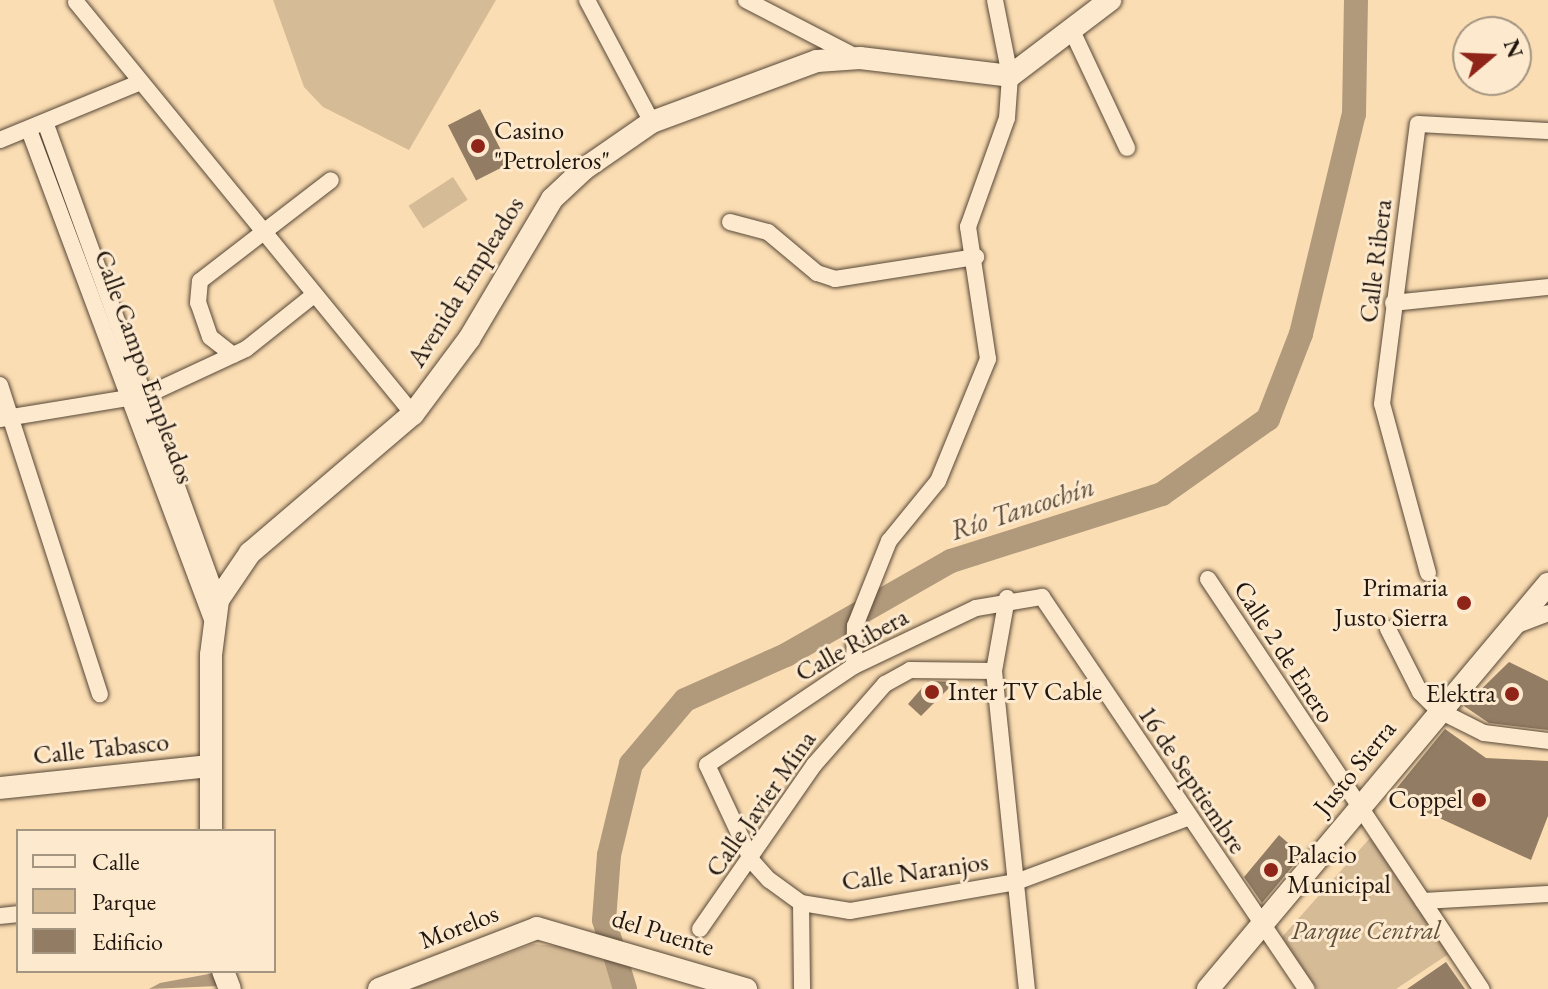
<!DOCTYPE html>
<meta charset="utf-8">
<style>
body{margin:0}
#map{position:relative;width:1548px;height:989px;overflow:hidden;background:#fbddb3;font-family:"EB Garamond",serif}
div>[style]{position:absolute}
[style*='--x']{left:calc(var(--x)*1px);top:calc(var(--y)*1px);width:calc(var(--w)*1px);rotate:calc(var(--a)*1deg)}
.green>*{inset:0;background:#d6bb97;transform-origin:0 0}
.water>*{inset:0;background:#b1997b}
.river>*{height:24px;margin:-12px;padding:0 12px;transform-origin:12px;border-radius:12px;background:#b1997b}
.building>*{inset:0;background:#927d64;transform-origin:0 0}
.roads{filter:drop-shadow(0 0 2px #574837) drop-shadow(0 0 2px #574837)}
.street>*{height:16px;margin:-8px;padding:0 8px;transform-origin:8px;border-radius:8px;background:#fce9ce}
.secondary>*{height:22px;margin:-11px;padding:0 11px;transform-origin:11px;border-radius:11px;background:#fce9ce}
.dots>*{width:22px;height:22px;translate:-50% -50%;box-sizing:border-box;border:4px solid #fce9ce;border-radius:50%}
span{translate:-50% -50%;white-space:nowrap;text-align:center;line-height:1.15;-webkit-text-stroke:6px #fce9ce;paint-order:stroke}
.poi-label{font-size:26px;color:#20160e}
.left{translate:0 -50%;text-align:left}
.right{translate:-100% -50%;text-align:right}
.street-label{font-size:26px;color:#20160e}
.park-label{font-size:26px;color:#60503e;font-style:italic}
.water-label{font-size:28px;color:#5a4a3a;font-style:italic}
.legend{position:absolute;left:16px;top:829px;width:260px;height:144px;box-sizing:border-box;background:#fce9ce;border:2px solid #a49581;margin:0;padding:10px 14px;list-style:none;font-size:24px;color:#20160e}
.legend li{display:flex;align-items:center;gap:16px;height:40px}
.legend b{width:40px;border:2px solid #a49581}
.north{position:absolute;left:1452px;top:16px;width:80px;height:80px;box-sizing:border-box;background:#fce9ce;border:2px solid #a49581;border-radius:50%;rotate:71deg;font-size:22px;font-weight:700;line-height:32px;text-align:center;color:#20160e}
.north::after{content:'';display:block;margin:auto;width:28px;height:36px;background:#8f2418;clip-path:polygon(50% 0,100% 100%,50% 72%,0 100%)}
</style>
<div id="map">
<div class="green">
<div style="clip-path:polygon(273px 0,496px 0,409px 150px,323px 107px,304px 87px)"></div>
<div style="left:453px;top:177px;width:27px;height:53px;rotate:57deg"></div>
<div style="clip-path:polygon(1370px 838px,1453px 951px,1396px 989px,1317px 989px,1282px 937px)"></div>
<div style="clip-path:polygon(533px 944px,600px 949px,613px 989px,411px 989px)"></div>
</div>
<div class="water">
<div style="clip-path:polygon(214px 973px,218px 986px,149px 989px,160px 983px)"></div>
</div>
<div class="river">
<div style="--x:625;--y:989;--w:72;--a:-106.9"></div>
<div style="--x:604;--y:920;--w:65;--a:-85.6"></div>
<div style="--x:609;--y:855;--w:94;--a:-76.4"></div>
<div style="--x:631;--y:764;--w:84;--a:-49.8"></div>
<div style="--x:685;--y:700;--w:111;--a:-24"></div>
<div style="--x:786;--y:655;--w:190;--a:-29.7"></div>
<div style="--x:951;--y:561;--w:221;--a:-17.6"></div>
<div style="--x:1162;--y:494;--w:130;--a:-35.3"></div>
<div style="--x:1268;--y:419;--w:91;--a:-68.8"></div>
<div style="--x:1301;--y:334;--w:226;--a:-76.5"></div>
<div style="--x:1354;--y:114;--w:114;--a:-89"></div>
</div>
<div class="building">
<div style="left:480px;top:109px;width:62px;height:36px;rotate:63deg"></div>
<div style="clip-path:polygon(1509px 662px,1548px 681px,1548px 730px,1489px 723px,1464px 706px)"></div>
<div style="clip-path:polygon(928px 681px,955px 682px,921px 716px,908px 704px)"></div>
<div style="clip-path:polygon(1445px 729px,1486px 758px,1548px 761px,1548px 816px,1531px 860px,1424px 811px,1396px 789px)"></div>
<div style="clip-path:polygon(1279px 835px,1302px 855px,1262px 903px,1244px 877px)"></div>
<div style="clip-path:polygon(1446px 962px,1465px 989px,1407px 989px)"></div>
</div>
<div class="roads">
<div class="street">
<div style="--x:587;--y:0;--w:138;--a:62"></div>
<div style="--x:746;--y:0;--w:126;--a:27.4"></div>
<div style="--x:76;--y:2;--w:532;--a:50.72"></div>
<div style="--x:1073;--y:33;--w:127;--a:64.8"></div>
<div style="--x:45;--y:122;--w:508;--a:70.1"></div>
<div style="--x:29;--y:130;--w:525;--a:69.5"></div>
<div style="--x:0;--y:140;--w:152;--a:-22.4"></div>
<div style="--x:730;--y:222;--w:39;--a:15"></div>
<div style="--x:768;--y:232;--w:64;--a:39.9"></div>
<div style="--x:817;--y:273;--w:19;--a:18"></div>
<div style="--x:835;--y:279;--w:143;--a:-8.9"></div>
<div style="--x:1393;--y:303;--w:156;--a:-5.9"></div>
<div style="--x:233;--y:355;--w:29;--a:-142"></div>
<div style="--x:210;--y:337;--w:36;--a:-109"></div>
<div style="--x:198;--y:303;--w:22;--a:-85"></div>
<div style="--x:200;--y:281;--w:165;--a:-37.6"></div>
<div style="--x:0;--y:385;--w:325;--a:72.1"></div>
<div style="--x:0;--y:419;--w:149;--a:-9.3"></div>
<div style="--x:147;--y:395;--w:109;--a:-24.9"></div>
<div style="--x:246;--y:349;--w:87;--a:-38.5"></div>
<div style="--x:1428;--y:573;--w:175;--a:-105.2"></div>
<div style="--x:1382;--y:404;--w:282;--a:-82.7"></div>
<div style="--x:1418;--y:124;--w:130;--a:3.1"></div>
<div style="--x:1208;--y:579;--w:493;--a:56.3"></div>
<div style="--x:1007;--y:598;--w:74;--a:100.1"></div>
<div style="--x:994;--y:671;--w:320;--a:84.1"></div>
<div style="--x:1517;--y:625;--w:33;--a:-21"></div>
<div style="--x:1388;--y:629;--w:71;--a:63.1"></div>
<div style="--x:1420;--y:692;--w:25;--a:45"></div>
<div style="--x:1438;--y:710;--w:51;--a:26.6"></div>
<div style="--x:1484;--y:733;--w:64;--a:7.1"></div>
<div style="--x:854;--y:666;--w:40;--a:-88.6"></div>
<div style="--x:855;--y:626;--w:92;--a:-68.2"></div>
<div style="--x:889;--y:541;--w:77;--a:-50.8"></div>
<div style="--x:938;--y:481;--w:132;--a:-67.7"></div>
<div style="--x:988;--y:359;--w:134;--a:-98.6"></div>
<div style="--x:968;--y:227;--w:116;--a:-70.3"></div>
<div style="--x:1007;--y:118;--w:42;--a:-85.9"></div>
<div style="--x:1010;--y:76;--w:77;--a:-101.2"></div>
<div style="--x:1187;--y:818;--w:183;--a:159.5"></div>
<div style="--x:1016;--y:882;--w:169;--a:170.1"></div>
<div style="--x:850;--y:911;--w:50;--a:-170.7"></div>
<div style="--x:801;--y:903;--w:39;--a:-144"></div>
<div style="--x:769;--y:880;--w:25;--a:-132"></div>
<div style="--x:752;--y:861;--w:106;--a:-115.1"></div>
<div style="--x:707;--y:765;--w:177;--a:-34"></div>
<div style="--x:854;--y:666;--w:135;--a:-25.4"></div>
<div style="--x:976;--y:608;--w:67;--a:-9.5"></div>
<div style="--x:1042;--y:597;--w:473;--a:56"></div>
<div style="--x:1423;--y:901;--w:125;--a:-3.2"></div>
<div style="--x:801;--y:903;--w:86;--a:89.3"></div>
<div style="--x:0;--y:916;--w:18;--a:-6"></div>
<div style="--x:700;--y:929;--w:200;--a:-55.2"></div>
<div style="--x:814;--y:765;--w:108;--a:-48.8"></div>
<div style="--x:885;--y:684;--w:29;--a:-29"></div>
<div style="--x:910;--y:670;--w:84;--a:0.7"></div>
</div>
<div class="secondary">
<div style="--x:0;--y:788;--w:209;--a:-6"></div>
<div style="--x:211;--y:831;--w:176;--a:-90"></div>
<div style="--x:211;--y:655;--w:55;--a:-82.7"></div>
<div style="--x:218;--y:600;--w:57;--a:-55.8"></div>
<div style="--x:250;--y:553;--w:214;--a:-40.5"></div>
<div style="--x:413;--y:414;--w:94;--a:-53.3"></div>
<div style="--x:469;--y:339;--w:163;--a:-59.3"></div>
<div style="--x:552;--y:199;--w:44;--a:-43.2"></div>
<div style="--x:584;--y:169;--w:83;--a:-34.7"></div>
<div style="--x:652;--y:122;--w:176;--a:-20.3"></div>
<div style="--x:817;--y:61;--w:43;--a:-4"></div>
<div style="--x:860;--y:58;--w:151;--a:6.8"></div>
<div style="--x:1010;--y:76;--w:126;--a:-37.2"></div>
<div style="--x:223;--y:971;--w:19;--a:69"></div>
<div style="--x:379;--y:989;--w:169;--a:-21.1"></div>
<div style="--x:537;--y:928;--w:218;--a:16.3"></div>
<div style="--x:1208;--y:989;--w:529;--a:-49.99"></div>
</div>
</div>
<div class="dots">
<div style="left:478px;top:146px;background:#8f2418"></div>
<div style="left:1464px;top:603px;background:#8f2418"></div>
<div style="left:932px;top:692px;background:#8f2418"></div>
<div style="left:1512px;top:694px;background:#8f2418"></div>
<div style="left:1479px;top:800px;background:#8f2418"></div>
<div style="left:1271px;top:870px;background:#8f2418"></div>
</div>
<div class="poi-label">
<span class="left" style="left:494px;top:146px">Casino<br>"Petroleros"</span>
<span class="right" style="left:1448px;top:603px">Primaria<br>Justo Sierra</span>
<span class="left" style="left:948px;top:692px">Inter TV Cable</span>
<span class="right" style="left:1496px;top:694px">Elektra</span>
<span class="right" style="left:1463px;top:800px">Coppel</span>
<span class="left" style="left:1287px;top:870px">Palacio<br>Municipal</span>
</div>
<div class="street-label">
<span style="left:1376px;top:261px;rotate:-83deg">Calle Ribera</span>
<span style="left:466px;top:282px;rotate:-58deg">Avenida Empleados</span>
<span style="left:144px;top:367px;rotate:70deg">Calle Campo Empleados</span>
<span style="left:852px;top:645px;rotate:-29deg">Calle Ribera</span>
<span style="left:1284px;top:652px;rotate:57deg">Calle 2 de Enero</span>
<span style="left:101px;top:749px;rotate:-6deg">Calle Tabasco</span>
<span style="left:1355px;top:768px;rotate:-51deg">Justo Sierra</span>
<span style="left:1192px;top:780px;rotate:56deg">16 de Septiembre</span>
<span style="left:761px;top:804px;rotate:-55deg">Calle Javier Mina</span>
<span style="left:915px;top:872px;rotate:-8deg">Calle Naranjos</span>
<span style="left:459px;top:927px;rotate:-21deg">Morelos</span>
<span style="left:663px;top:933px;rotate:17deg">del Puente</span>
</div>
<div class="park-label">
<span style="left:1366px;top:931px">Parque Central</span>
</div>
<div class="water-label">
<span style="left:1022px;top:508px;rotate:-18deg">Río Tancochín</span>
</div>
<ul class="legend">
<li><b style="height:10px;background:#fce9ce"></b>Calle</li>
<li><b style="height:22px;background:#d6bb97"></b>Parque</li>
<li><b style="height:22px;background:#927d64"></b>Edificio</li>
</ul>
<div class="north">N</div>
</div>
